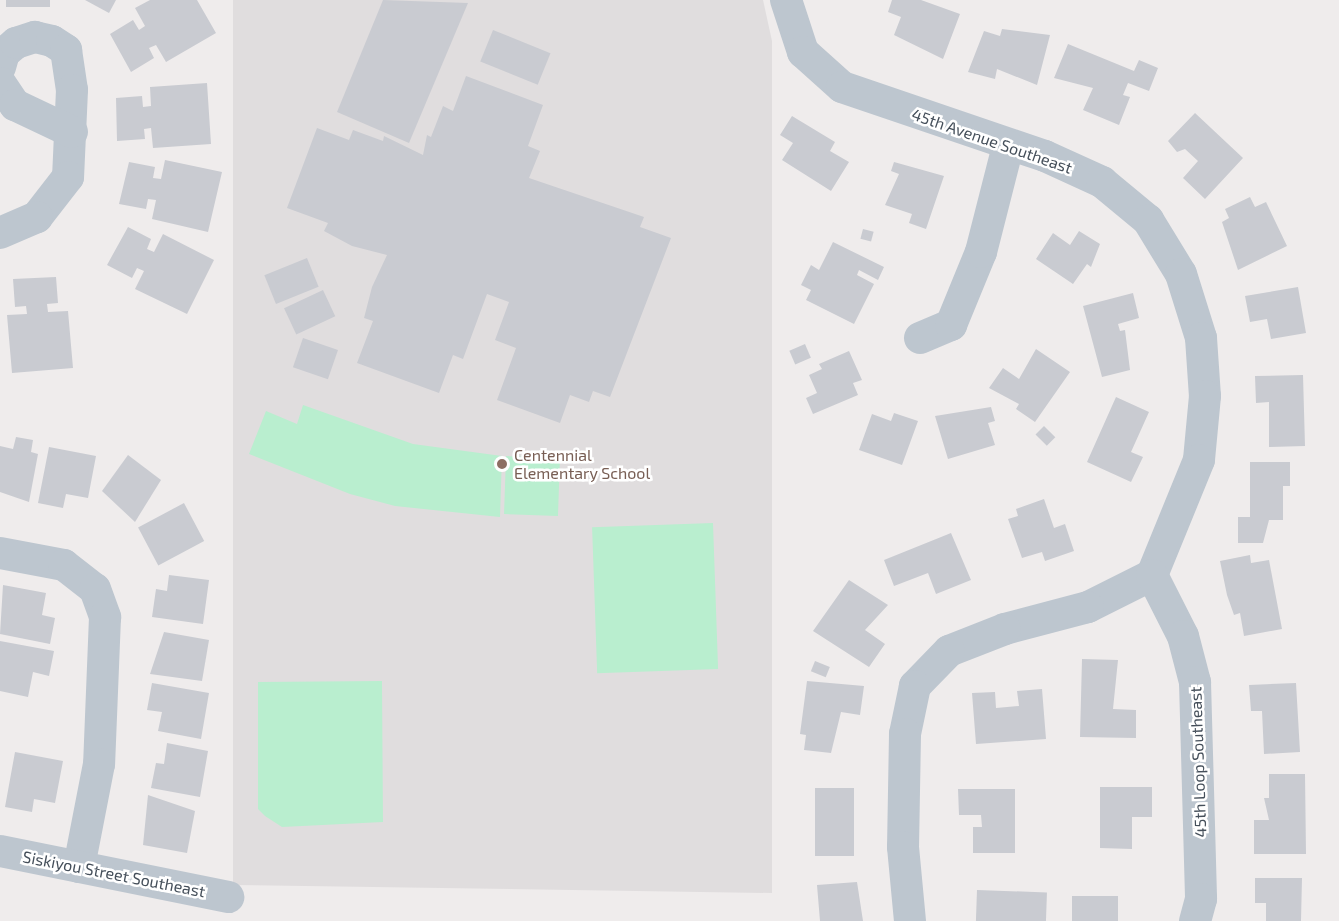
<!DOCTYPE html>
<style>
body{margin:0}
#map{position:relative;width:1339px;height:921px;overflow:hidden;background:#efecec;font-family:"Exo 2",sans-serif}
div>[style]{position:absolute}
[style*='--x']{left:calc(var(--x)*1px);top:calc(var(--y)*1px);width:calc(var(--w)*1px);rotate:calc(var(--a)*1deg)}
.education>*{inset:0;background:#e0ddde}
.green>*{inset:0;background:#b9eecf;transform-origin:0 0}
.building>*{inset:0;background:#c9cbd1;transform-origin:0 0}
.minor>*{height:32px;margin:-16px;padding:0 16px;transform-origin:16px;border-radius:16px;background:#bdc6cf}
.dots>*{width:16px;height:16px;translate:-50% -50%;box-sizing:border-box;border:3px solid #fff;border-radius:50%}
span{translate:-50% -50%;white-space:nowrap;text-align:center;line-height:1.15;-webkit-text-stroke:5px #fff;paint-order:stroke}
.street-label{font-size:16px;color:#454f5a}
.education-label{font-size:16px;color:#785e54}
.left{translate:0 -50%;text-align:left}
</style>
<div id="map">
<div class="education">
<div style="clip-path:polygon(233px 0,763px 0,772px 41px,772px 893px,233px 885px)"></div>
</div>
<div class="green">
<div style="clip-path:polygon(303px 405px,413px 444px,502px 456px,500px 517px,395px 506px,350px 494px,249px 454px,266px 411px,297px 424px)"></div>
<div style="left:560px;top:458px;width:58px;height:54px;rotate:92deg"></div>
<div style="left:713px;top:523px;width:146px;height:121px;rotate:88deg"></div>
<div style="clip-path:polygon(382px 681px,383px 822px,282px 827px,265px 816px,258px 809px,258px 682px)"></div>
</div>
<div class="building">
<div style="left:6px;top:0;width:44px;height:7px"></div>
<div style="clip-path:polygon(85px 0,116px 0,109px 13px)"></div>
<div style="clip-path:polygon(150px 0,197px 0,216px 33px,166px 62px,156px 45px,149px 48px,154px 58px,131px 72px,110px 34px,133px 20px,139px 30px,145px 26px,135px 8px)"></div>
<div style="clip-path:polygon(383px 0,468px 3px,409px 143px,337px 112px)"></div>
<div style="clip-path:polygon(892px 0,921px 0,960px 14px,943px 59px,894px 35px,901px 17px,888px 12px)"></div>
<div style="clip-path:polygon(1002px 29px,1050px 35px,1037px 85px,997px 69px,995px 79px,968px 72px,984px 31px,1000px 36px)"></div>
<div style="left:493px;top:30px;width:62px;height:34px;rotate:22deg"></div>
<div style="clip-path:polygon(1068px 44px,1134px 71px,1139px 60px,1158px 68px,1149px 91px,1128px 83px,1123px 95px,1130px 97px,1119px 125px,1083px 110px,1093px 88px,1054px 78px)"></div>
<div style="clip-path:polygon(466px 76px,543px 105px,528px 146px,540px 151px,529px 178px,644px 217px,640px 227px,671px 238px,610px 397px,593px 391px,589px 402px,570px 395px,560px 423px,497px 400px,516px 348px,495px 340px,509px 302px,487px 294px,463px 359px,453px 355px,439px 393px,357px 363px,373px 321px,364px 318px,372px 287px,387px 255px,352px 246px,324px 231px,328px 223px,287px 208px,317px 128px,349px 140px,353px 130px,383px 141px,384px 136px,423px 155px,427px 135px,431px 137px,443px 106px,453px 111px)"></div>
<div style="clip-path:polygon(207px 83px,211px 144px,153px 148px,151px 128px,144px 129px,145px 139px,117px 141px,116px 98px,142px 96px,143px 107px,151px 106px,150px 87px)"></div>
<div style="clip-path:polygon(1195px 113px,1243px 158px,1205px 199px,1183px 178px,1198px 161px,1185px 149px,1177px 152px,1168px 141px)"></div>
<div style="clip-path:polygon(792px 116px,835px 142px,830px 151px,849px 162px,831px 191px,782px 160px,793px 143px,780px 135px)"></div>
<div style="clip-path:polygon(165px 160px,222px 172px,208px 232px,152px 219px,156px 200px,148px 199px,146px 209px,119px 204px,129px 162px,155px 167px,153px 178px,161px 179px)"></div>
<div style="clip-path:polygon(894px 162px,944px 176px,926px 229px,909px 223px,912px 214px,885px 205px,899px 174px,891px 171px)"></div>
<div style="clip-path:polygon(1250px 197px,1255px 207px,1266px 202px,1287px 246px,1238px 270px,1222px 222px,1229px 218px,1225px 209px)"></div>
<div style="clip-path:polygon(128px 227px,151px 239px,147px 249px,154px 252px,163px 234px,214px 260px,187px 314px,135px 289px,144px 271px,137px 268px,132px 278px,107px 265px)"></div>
<div style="left:863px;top:229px;width:11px;height:10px;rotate:15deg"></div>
<div style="clip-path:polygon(1079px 231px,1100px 244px,1091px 267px,1087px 264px,1073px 284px,1036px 259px,1053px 233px,1070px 245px)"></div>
<div style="clip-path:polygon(833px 242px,884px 267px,878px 280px,859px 270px,857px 275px,874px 284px,854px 324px,806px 300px,811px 290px,801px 285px,811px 265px,819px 270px)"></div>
<div style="left:307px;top:258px;width:31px;height:46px;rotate:68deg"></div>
<div style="clip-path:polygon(56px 277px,58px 303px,47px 304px,48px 312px,68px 311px,73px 368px,12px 373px,7px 315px,27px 314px,26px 306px,15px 307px,13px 279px)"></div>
<div style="clip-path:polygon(1298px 287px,1306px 333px,1271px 339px,1267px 319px,1250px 322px,1245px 296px)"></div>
<div style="left:323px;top:290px;width:29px;height:43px;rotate:65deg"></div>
<div style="clip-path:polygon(1133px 293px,1139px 318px,1118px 324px,1120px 331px,1125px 330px,1130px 370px,1102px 377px,1083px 306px)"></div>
<div style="left:303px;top:338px;width:37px;height:31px;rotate:19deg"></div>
<div style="left:805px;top:344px;width:15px;height:17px;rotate:67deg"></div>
<div style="clip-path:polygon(1036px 349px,1070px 372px,1035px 422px,1016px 409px,1019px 404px,989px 388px,1003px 368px,1019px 379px)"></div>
<div style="clip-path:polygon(849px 351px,862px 380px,853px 383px,858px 395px,813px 414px,806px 398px,817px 393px,809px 375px,822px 369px,819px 364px)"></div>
<div style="clip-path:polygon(1303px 375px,1305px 446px,1269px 447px,1269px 402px,1256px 403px,1255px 376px)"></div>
<div style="clip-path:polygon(1116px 397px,1149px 412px,1131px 452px,1143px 457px,1131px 482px,1087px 462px)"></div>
<div style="clip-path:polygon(991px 407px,995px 421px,988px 423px,995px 445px,948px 459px,935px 416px)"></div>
<div style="clip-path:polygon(894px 413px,918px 421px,902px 465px,859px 450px,872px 414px,891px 421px)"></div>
<div style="left:1044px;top:426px;width:16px;height:12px;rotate:45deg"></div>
<div style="clip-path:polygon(16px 437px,33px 440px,31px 452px,38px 454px,29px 502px,0 492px,0 446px,13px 449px)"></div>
<div style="clip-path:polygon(49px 447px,96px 456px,88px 498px,66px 494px,63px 508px,38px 503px)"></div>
<div style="clip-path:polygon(128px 455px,161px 480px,135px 522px,102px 491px)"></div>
<div style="clip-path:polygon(1250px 462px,1290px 462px,1290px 486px,1283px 486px,1283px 520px,1269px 520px,1263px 543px,1238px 543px,1238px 517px,1250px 517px)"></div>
<div style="clip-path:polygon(1044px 499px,1054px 528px,1065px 524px,1074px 551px,1045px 561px,1042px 552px,1022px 558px,1008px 519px,1018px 516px,1016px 509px)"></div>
<div style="left:184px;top:503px;width:43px;height:52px;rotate:62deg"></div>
<div style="clip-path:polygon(951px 533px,971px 580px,936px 594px,928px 573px,894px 586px,884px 560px)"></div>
<div style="clip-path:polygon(1250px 555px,1251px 563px,1269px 560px,1282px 629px,1244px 636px,1240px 613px,1234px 615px,1227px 595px,1220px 561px)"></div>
<div style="clip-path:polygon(169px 575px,209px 580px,203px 624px,152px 617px,156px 589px,167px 591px)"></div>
<div style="clip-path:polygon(849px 580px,888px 605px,865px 630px,885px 644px,869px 667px,813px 631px)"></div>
<div style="clip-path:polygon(3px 585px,46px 593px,42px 615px,55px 618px,50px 644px,0 634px)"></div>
<div style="clip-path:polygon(164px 632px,209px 640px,202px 681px,150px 674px)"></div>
<div style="clip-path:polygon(0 641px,54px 651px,49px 676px,33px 672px,28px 697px,0 691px)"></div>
<div style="clip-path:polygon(1082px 659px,1118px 660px,1113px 709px,1136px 710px,1136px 738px,1080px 737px)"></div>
<div style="left:815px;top:661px;width:16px;height:11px;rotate:22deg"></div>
<div style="clip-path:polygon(807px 681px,864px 686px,860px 715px,841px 712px,831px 753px,804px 750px,806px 735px,800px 734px)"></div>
<div style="clip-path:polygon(152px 683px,209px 693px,201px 739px,158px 731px,162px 712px,147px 710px)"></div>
<div style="clip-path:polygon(1296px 683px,1300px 752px,1264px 754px,1262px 711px,1251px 711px,1249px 685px)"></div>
<div style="clip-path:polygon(1042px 689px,1046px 739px,976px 744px,972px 693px,995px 692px,996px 708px,1019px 706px,1017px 691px)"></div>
<div style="clip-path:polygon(167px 743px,208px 751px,200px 797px,151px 788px,156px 763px,164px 764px)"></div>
<div style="clip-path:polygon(15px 752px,63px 761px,55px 803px,34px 799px,32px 812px,5px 807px)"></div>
<div style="clip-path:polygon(1269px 774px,1305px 774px,1306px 854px,1254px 854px,1254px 820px,1269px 820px,1264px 798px,1269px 798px)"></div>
<div style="clip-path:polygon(1100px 787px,1152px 787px,1152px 817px,1132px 817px,1132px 849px,1100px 848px)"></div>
<div style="left:815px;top:788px;width:39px;height:68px"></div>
<div style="clip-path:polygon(958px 789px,1015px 789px,1015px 853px,973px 853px,973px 827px,982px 827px,981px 815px,959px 815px)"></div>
<div style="clip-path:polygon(148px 795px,195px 811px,187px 853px,143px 845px)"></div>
<div style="clip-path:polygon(1255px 878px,1302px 878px,1301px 921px,1266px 921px,1266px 903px,1255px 903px)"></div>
<div style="clip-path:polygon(857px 882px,863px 921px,820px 921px,817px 885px)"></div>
<div style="left:977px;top:890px;width:70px;height:31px;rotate:2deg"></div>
<div style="left:1118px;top:896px;width:25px;height:46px;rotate:90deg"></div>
</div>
<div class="minor">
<div style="--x:786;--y:0;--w:55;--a:71.9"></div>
<div style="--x:803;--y:52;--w:52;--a:41.9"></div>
<div style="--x:842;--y:87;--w:214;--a:18.8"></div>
<div style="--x:1045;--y:156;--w:63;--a:24.5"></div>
<div style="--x:1102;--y:182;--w:60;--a:39.6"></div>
<div style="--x:1148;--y:220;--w:63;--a:58.6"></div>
<div style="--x:1181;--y:274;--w:67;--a:72.6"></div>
<div style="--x:1201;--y:338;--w:58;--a:86.1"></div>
<div style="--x:1205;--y:396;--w:64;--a:95.4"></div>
<div style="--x:1199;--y:460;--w:124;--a:112.2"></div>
<div style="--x:1152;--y:575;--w:72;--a:153.4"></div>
<div style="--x:1088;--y:607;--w:86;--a:165.2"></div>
<div style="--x:1005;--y:629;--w:60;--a:158.6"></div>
<div style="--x:949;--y:651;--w:49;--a:134.2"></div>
<div style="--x:915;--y:686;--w:49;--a:101.8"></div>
<div style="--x:905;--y:734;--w:113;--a:91"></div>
<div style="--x:903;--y:847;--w:74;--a:84.6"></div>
<div style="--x:0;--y:67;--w:15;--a:-74"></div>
<div style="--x:4;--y:53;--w:16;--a:-40"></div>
<div style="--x:16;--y:43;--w:20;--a:-18"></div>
<div style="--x:35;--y:37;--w:17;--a:13"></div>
<div style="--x:52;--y:41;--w:17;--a:33"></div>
<div style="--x:66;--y:50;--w:40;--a:81.5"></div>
<div style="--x:72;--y:90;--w:87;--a:92.6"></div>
<div style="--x:68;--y:177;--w:51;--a:127.8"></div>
<div style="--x:37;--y:217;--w:40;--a:156.6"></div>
<div style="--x:0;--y:83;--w:27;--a:56"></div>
<div style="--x:15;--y:105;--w:63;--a:25.3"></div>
<div style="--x:920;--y:338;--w:34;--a:-23"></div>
<div style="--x:951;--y:325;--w:79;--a:-67.7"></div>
<div style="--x:981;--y:252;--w:109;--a:-75.7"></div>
<div style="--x:0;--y:553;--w:65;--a:10.6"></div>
<div style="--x:64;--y:565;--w:39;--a:38"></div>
<div style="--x:95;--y:589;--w:30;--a:70"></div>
<div style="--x:105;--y:617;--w:147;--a:92.3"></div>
<div style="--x:99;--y:764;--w:105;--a:101"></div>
<div style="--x:1152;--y:575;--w:68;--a:63.1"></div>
<div style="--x:1183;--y:636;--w:48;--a:75.4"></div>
<div style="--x:1195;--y:682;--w:217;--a:88.4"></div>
<div style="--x:1201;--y:899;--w:23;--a:105"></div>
<div style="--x:0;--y:851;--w:233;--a:11.4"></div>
</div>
<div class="dots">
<div style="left:502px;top:464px;background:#8d6e63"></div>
</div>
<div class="street-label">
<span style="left:992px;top:141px;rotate:19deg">45th Avenue Southeast</span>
<span style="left:1198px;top:762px;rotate:-92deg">45th Loop Southeast</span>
<span style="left:114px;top:874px;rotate:11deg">Siskiyou Street Southeast</span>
</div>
<div class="education-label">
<span class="left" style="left:514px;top:464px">Centennial<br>Elementary School</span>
</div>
</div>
